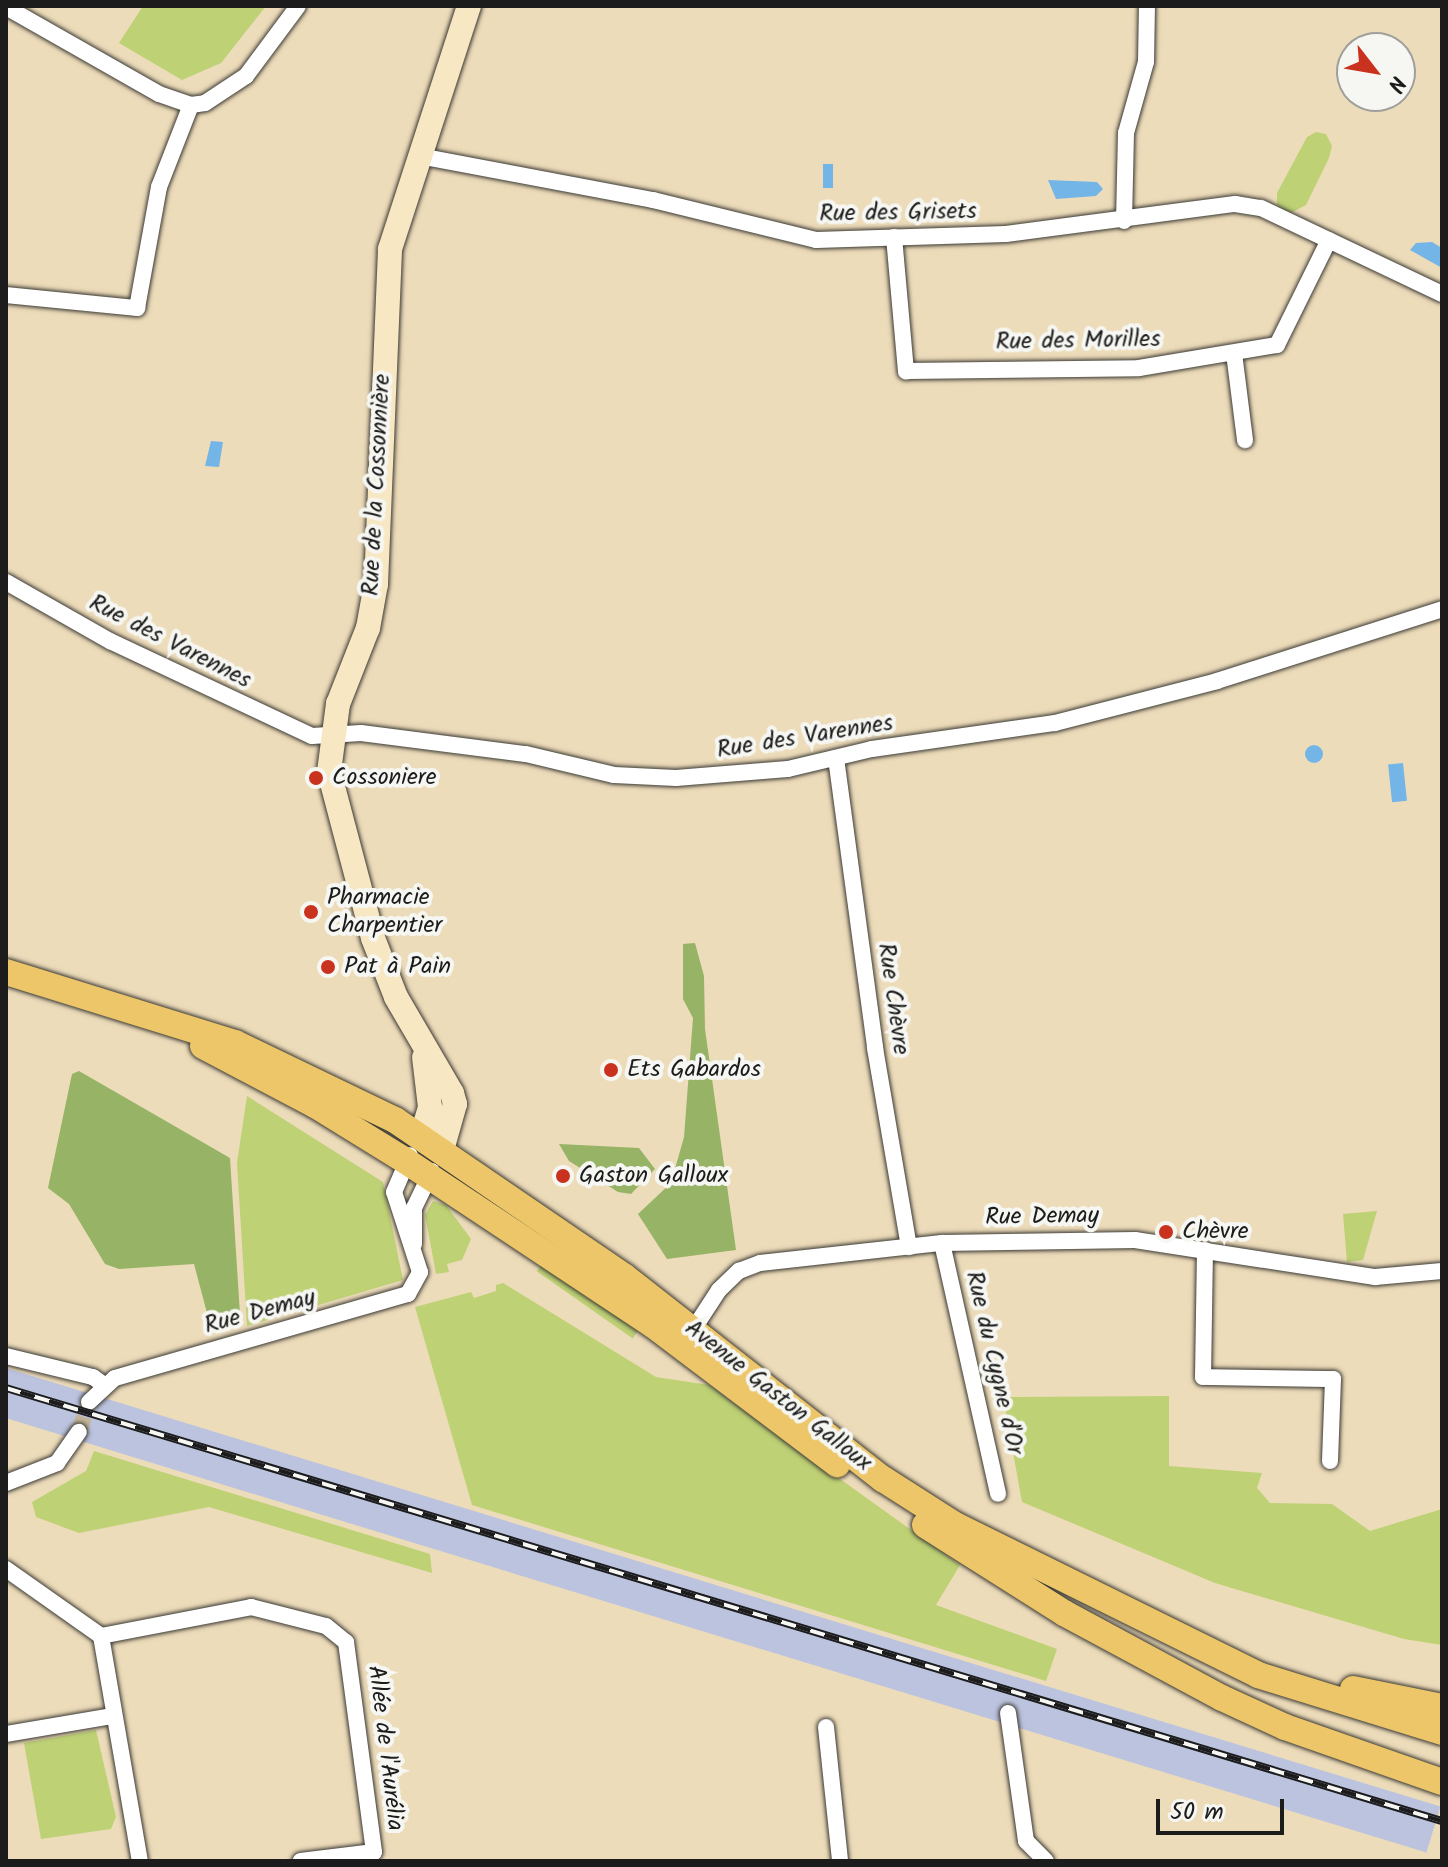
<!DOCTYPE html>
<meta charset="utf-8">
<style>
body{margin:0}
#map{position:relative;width:1448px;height:1867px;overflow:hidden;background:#eddcba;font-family:Kalam,sans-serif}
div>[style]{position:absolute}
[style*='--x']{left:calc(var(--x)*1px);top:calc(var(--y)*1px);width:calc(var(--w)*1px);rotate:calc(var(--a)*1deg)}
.industrial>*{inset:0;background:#bbc3de;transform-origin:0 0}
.green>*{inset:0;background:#bed175;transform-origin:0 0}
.forest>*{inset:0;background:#96b366}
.water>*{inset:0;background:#74b5e8;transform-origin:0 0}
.round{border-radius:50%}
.street-tunnel>*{height:16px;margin-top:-8px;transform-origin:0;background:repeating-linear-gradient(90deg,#c3b69a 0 16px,transparent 0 24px)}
.roads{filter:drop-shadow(0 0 2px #3b3934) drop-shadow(0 0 2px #3b3934)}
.street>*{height:16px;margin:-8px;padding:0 8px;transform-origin:8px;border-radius:8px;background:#fff}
.secondary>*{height:24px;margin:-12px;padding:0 12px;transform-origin:12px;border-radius:12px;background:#f7e8c3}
.primary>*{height:26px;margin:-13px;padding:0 13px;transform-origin:13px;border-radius:13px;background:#ecc669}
.rail>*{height:8px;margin-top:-4px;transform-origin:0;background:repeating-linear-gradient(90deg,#f6f6f2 0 15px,#1c1c1c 0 30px);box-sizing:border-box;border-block:2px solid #1c1c1c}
.dots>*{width:22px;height:22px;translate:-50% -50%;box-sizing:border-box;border:4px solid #f6f6f2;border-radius:50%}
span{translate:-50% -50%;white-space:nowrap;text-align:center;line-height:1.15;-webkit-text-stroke:8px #f6f6f2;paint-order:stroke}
.street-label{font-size:24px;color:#1c1c1c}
.poi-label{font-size:24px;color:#1c1c1c}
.left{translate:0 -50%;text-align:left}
.frame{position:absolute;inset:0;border:8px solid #1c1c1c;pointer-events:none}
.north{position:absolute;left:1336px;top:32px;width:80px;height:80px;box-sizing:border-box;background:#f6f6f2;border:2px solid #9f9f9c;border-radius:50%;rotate:121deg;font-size:22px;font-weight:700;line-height:32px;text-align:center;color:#1c1c1c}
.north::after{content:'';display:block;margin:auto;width:28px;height:36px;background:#c8321e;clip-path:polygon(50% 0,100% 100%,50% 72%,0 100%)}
.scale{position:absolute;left:1156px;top:1799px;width:128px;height:36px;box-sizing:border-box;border:4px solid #1c1c1c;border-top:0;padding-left:10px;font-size:24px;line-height:28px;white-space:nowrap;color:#1c1c1c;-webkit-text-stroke:6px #f6f6f2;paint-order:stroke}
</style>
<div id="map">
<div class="industrial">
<div style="left:6px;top:1368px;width:1500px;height:48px;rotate:17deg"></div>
</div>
<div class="green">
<div style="clip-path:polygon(143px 6px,266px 6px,221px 63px,182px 80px,119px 43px)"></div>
<div style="clip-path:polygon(1316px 132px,1326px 134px,1332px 146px,1329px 158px,1306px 205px,1289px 214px,1277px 205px,1277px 193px,1307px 137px)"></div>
<div style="clip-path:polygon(247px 1096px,383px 1182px,403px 1280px,247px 1326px,237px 1163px)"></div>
<div style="clip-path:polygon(433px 1201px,446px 1205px,471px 1239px,462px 1260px,447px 1264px,449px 1272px,436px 1274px,425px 1215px)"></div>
<div style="clip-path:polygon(1377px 1211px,1363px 1260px,1347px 1262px,1343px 1214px)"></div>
<div style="left:542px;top:1264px;width:117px;height:9px;rotate:35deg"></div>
<div style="clip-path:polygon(503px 1283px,656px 1377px,709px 1385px,960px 1565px,936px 1605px,1057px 1649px,1046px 1681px,472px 1505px,415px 1307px,471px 1292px,474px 1298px,496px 1291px,496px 1285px)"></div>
<div style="clip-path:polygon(1169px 1396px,1169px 1466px,1262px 1473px,1257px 1488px,1270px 1503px,1332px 1504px,1370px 1531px,1442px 1509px,1442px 1645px,1404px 1639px,1215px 1583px,1022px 1502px,1003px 1397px)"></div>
<div style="clip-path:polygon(94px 1451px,430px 1554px,432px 1573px,209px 1507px,79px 1533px,36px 1517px,32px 1502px,86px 1471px)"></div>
<div style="clip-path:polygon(96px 1730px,116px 1817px,111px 1829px,41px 1839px,24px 1743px)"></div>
</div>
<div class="forest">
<div style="clip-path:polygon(695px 943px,704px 976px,705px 1029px,736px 1250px,667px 1259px,638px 1214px,671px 1183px,684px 1137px,693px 1018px,683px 999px,683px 944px)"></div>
<div style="clip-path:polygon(79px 1071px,230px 1158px,240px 1314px,207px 1313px,194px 1264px,119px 1269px,105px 1264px,69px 1204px,48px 1188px,72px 1074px)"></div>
<div style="clip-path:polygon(559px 1144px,639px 1148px,655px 1169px,631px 1194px,618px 1192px,569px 1161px)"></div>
</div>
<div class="water">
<div style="left:823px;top:164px;width:10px;height:24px"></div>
<div style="clip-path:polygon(1048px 180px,1097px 182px,1103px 189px,1096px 196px,1056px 199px)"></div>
<div style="clip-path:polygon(1432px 242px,1442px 248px,1442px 268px,1410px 250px,1416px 243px)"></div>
<div style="clip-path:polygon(211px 441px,223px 442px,219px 467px,205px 466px)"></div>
<div class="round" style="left:1305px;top:745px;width:18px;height:18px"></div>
<div style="left:1403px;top:763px;width:38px;height:15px;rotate:84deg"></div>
</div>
<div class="street-tunnel">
<div style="--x:79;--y:1432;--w:32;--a:-72"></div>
</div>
<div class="roads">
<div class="street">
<div style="--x:6;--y:7;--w:176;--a:29.6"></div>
<div style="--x:159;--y:94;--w:34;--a:19"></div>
<div style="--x:191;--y:105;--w:14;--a:-8"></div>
<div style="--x:205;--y:103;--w:49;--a:-33.4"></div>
<div style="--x:246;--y:76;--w:87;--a:-53.4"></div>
<div style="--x:420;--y:156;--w:237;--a:10.7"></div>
<div style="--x:653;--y:200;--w:168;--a:13.8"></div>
<div style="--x:816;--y:240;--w:190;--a:-1.8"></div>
<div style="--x:1006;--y:234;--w:231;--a:-7.5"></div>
<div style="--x:1235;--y:204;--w:26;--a:9"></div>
<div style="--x:1261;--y:208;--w:200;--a:25.4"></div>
<div style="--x:1124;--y:221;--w:88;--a:-88.7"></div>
<div style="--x:1126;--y:133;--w:74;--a:-74.3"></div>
<div style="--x:1146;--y:62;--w:56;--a:-89"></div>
<div style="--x:894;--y:237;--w:135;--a:84.9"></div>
<div style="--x:906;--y:371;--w:233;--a:-0.7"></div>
<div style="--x:1139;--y:368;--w:140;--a:-9.5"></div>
<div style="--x:1277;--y:345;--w:117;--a:-63.7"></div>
<div style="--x:6;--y:295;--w:132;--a:5.7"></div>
<div style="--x:137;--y:308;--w:123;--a:-79.7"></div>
<div style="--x:159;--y:187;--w:88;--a:-68.7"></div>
<div style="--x:1234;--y:353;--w:88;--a:82.8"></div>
<div style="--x:6;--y:582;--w:120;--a:29.6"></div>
<div style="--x:110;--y:641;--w:223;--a:25.2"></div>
<div style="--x:312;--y:736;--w:49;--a:-3.5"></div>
<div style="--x:361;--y:733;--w:166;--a:7.3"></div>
<div style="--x:526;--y:754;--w:90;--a:13.4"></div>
<div style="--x:614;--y:775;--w:62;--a:2.8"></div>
<div style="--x:676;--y:778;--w:112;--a:-4.6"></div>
<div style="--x:788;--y:769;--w:86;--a:-13.4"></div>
<div style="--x:872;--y:749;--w:185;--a:-8.1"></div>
<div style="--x:1055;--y:723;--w:167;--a:-14.5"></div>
<div style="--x:1217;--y:681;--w:236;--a:-17.7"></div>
<div style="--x:836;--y:758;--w:293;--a:82.3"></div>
<div style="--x:875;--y:1048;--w:202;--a:80.3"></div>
<div style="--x:942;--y:1243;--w:257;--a:77.4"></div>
<div style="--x:414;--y:1244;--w:36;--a:-90"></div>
<div style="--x:414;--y:1208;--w:41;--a:-64.1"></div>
<div style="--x:1205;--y:1250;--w:127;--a:90.9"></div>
<div style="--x:1203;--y:1377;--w:130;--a:0.9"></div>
<div style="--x:1333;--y:1379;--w:82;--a:92.1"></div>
<div style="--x:689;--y:1336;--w:55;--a:-56.9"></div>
<div style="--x:719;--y:1290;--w:28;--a:-44"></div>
<div style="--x:739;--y:1271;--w:22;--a:-21"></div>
<div style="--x:760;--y:1263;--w:183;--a:-6.3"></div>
<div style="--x:942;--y:1243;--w:193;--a:-0.9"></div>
<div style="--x:1135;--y:1240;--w:243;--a:8.8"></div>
<div style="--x:1375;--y:1277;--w:67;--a:-5.1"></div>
<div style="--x:6;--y:1356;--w:89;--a:13.6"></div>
<div style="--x:93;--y:1377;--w:14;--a:36"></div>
<div style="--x:89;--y:1402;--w:35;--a:-43"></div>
<div style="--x:115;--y:1378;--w:305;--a:-16"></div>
<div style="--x:408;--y:1294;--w:25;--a:-61"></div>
<div style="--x:420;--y:1272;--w:84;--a:-108"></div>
<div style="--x:394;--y:1192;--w:40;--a:-66.6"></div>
<div style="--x:6;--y:1483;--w:55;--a:-21.4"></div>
<div style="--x:57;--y:1463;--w:38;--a:-55"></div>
<div style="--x:6;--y:1569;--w:116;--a:35.2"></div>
<div style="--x:101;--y:1636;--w:228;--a:80.2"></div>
<div style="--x:101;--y:1636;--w:153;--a:-10.9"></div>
<div style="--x:251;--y:1607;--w:77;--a:14.2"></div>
<div style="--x:326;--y:1626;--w:26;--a:39"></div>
<div style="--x:346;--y:1642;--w:212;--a:82.4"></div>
<div style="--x:374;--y:1852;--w:74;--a:173"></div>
<div style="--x:1008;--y:1713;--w:129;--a:82"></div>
<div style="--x:1026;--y:1841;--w:28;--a:45"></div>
<div style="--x:826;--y:1727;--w:135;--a:84"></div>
<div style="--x:6;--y:1734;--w:108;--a:-9.6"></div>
</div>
<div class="secondary">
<div style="--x:421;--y:1137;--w:31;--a:-73"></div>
<div style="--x:430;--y:1107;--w:50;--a:-96.8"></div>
<div style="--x:442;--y:1150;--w:48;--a:-74.2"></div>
<div style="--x:455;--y:1104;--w:11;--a:-105"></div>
<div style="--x:452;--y:1093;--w:111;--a:-120.3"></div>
<div style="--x:396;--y:997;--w:63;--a:-111.3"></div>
<div style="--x:373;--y:938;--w:172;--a:-104.8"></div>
<div style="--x:329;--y:772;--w:69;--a:-82.5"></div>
<div style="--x:338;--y:704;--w:82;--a:-68.5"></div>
<div style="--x:368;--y:628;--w:45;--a:-79.7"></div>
<div style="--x:376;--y:584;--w:335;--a:-87.6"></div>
<div style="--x:390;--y:249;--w:256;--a:-72"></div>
</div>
<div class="primary">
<div style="--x:6;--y:972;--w:240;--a:17.2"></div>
<div style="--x:235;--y:1043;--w:178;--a:25.7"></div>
<div style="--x:395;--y:1120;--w:278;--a:34.3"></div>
<div style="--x:625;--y:1277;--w:328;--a:38.1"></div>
<div style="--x:883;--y:1479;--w:85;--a:32.6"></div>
<div style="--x:955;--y:1525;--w:338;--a:26.3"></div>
<div style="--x:1258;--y:1675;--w:193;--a:17.2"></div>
<div style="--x:203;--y:1046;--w:127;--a:27.8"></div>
<div style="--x:315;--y:1105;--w:107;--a:31.6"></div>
<div style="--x:406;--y:1161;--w:296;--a:33.6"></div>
<div style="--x:653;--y:1325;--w:231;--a:37.1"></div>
<div style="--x:925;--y:1525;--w:165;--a:32.3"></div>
<div style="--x:1064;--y:1613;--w:179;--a:28.3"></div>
<div style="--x:1222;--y:1698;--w:69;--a:24.7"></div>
<div style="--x:1285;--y:1727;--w:166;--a:19.3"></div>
<div style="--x:1353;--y:1689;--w:91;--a:11.4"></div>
</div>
</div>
<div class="rail">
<div style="--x:6;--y:1388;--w:1500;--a:16.78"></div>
</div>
<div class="dots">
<div style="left:316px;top:778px;background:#c8321e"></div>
<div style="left:311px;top:912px;background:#c8321e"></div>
<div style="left:328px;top:967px;background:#c8321e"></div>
<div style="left:611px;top:1070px;background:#c8321e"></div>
<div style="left:563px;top:1176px;background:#c8321e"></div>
<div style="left:1166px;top:1232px;background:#c8321e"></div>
</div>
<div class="street-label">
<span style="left:898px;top:213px;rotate:-1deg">Rue des Grisets</span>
<span style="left:1078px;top:341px;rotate:-1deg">Rue des Morilles</span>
<span style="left:377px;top:485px;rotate:-87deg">Rue de la Cossonnière</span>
<span style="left:170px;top:642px;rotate:27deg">Rue des Varennes</span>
<span style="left:805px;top:737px;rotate:-9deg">Rue des Varennes</span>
<span style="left:893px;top:999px;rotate:82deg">Rue Chèvre</span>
<span style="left:1042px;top:1217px;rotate:-1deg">Rue Demay</span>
<span style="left:260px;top:1312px;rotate:-15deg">Rue Demay</span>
<span style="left:994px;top:1363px;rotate:77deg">Rue du Cygne d'Or</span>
<span style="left:778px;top:1396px;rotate:38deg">Avenue Gaston Galloux</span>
<span style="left:385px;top:1748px;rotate:83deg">Allée de l'Aurélia</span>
</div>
<div class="poi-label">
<span class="left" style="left:332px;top:778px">Cossoniere</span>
<span class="left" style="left:327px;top:912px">Pharmacie<br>Charpentier</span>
<span class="left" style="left:344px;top:967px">Pat à Pain</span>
<span class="left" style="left:627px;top:1070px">Ets Gabardos</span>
<span class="left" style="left:579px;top:1176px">Gaston Galloux</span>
<span class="left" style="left:1182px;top:1232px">Chèvre</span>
</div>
<div class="frame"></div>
<div class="north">N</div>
<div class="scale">50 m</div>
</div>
